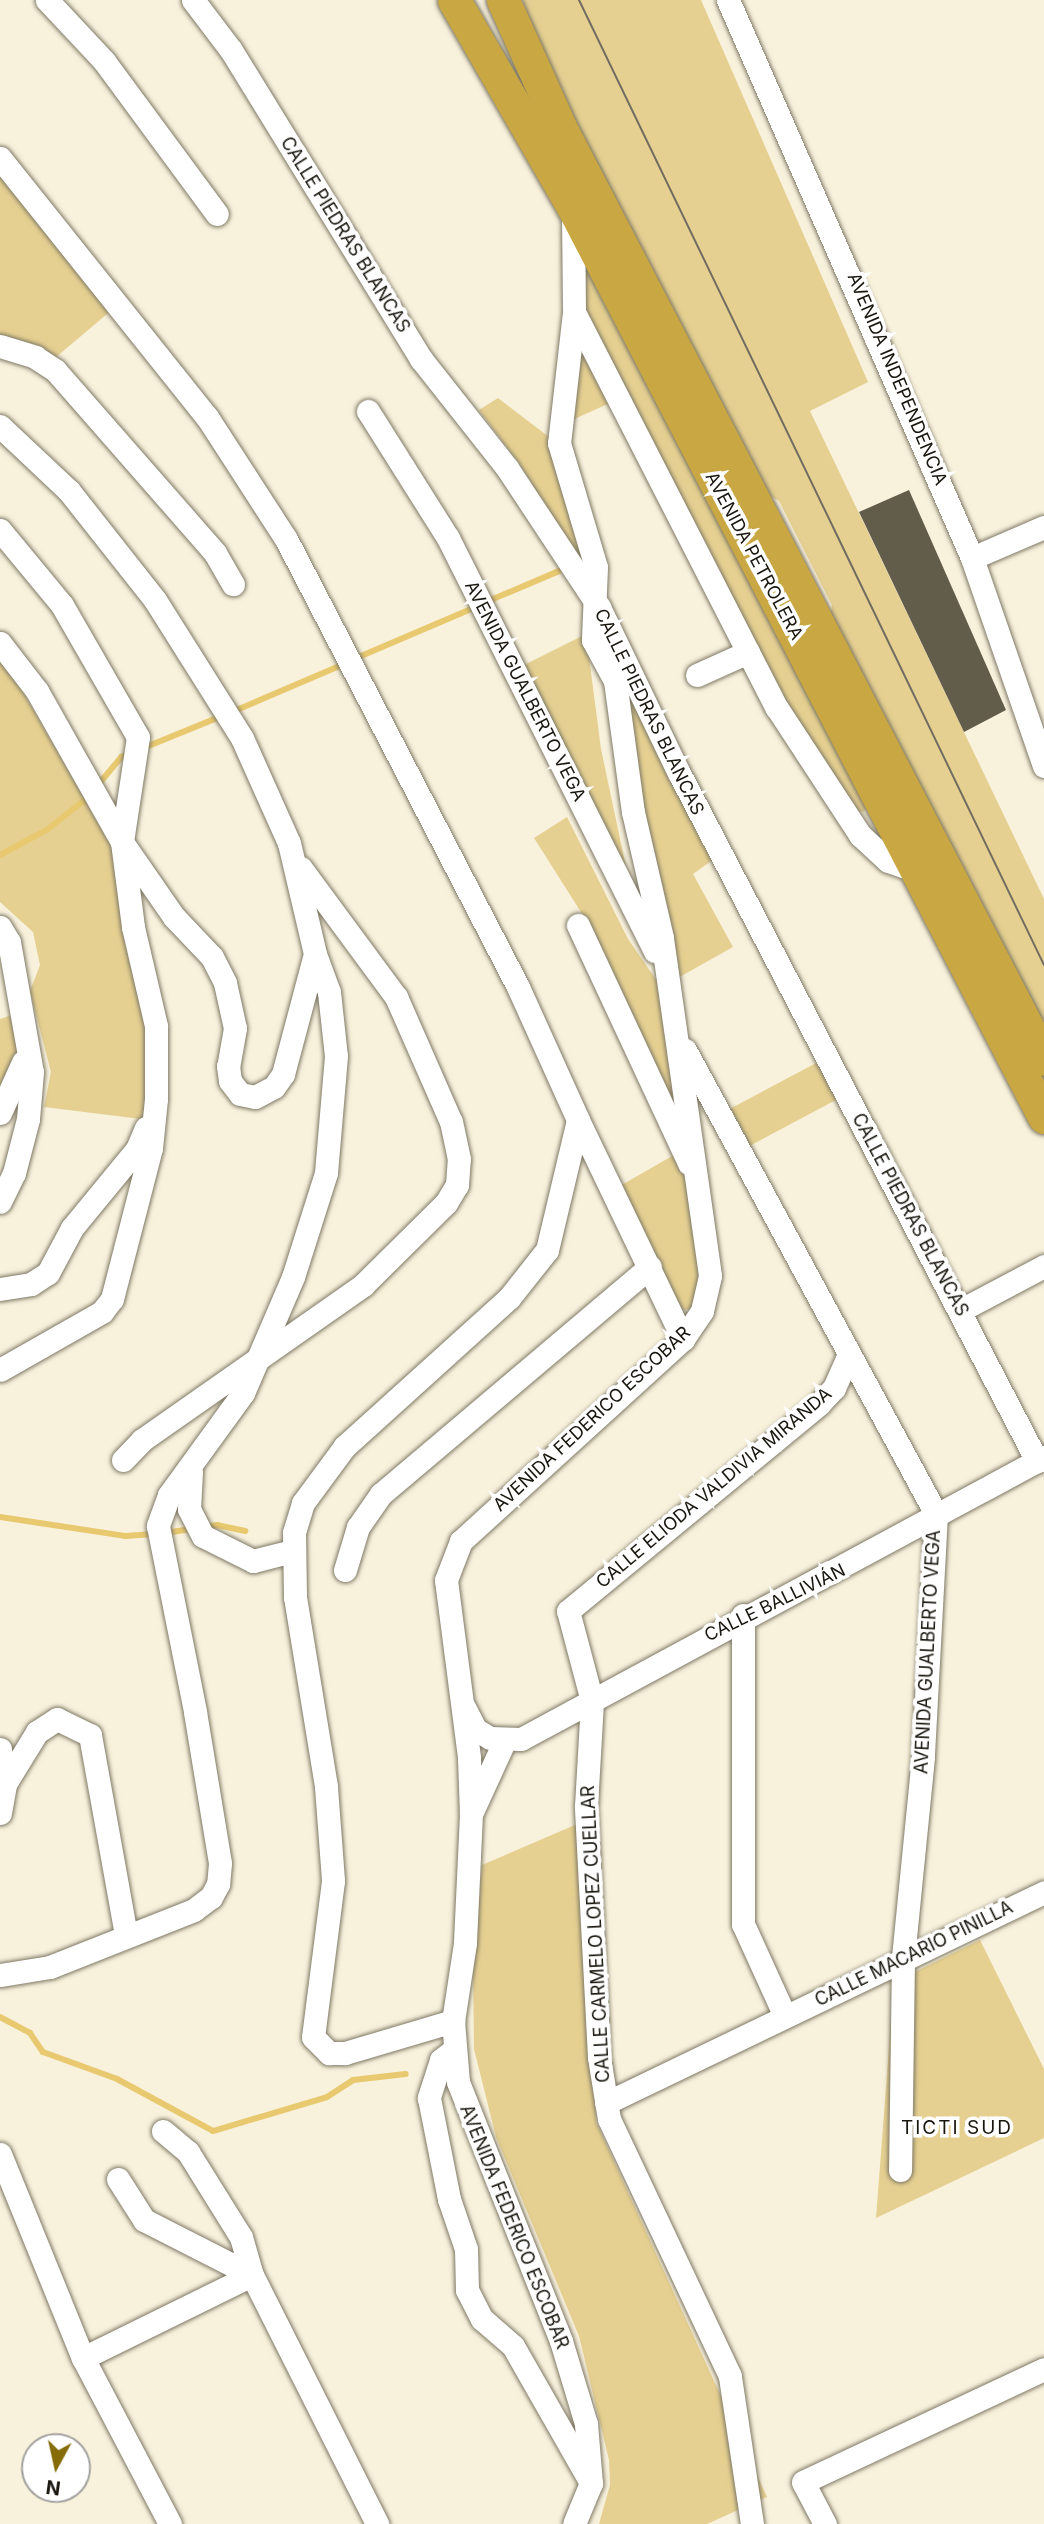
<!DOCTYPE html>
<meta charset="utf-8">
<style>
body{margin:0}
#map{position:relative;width:1044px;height:2524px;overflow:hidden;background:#f8f1dc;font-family:Inter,sans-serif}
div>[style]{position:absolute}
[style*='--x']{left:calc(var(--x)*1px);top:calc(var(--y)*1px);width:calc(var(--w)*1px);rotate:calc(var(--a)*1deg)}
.green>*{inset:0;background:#e6d091;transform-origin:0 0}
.stream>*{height:6px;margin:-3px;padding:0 3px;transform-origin:3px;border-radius:3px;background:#e8c96f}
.building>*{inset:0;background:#625c4a}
.roads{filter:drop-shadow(0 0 2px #7e7865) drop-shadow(0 0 2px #7e7865)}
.minor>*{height:23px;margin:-11.5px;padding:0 11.5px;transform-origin:11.5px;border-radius:11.5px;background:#fff}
.highway>*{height:33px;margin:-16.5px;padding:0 16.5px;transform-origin:16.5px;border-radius:16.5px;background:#c9a844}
.tram>*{height:2px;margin:-1px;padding:0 1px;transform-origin:1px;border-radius:1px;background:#716d60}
span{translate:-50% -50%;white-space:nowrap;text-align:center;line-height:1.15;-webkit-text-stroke:7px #fff;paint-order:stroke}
.street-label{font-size:18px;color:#19160f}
.neighbourhood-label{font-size:19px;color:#19160f;letter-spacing:2px}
.north{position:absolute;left:21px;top:2433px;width:70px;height:70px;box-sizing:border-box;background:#fff;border:2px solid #a3a29f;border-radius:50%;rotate:188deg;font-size:19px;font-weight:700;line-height:28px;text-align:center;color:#19160f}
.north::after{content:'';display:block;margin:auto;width:24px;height:32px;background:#866c09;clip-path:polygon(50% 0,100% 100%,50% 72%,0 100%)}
</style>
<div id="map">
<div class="green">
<div style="clip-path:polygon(523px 0,701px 0,868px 382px,810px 411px,1044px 899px,1044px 1028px,829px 623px,832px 605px,779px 501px,761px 491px,537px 45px)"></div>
<div style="clip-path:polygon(0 175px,113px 309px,55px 358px,0 335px)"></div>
<div style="clip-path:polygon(585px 266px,866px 806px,864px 812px,856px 811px,804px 736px,584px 310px)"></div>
<div style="clip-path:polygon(580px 347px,610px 403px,570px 421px)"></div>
<div style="clip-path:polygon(498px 398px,549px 437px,589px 579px,521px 466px,479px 410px)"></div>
<div style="clip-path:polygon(586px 634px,601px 749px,640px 933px,508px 673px)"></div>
<div style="clip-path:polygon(602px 642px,714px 859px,693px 874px,733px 947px,667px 984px)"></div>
<div style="clip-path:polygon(0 652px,116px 854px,145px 984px,149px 1096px,141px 1119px,44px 1107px,51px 1072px,30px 991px,40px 965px,33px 932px,0 902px)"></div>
<div style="clip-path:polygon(567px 817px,628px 939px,657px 981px,686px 1141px,593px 931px,534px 838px)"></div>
<div style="clip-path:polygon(12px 1015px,18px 1056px,0 1101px,0 1019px)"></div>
<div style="left:818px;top:1062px;width:42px;height:105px;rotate:62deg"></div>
<div style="clip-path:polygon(674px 1155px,689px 1177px,699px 1234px,698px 1288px,692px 1309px,682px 1310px,618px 1187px)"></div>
<div style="clip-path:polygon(582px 1822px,596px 2122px,767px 2497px,707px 2524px,599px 2524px,610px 2485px,609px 2460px,579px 2336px,496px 2137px,474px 2049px,473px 1965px,482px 1865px)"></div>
<div style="clip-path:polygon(980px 1940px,1044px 2069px,1044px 2138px,876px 2218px,894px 1982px)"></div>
</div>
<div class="stream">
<div style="--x:486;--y:602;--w:79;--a:-23"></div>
<div style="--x:354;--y:659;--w:133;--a:-23.1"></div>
<div style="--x:232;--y:712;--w:122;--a:-23.2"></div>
<div style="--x:141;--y:749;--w:87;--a:-22.2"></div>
<div style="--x:97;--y:786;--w:38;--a:-50"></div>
<div style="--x:121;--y:757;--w:11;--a:-22"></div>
<div style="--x:0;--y:855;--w:55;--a:-28.4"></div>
<div style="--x:48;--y:829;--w:55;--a:-38.3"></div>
<div style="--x:0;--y:1517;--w:126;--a:8.6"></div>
<div style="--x:125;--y:1536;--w:29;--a:-4"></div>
<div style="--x:165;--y:1533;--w:53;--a:-8.7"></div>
<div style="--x:217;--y:1525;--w:29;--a:12"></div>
<div style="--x:0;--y:2017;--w:34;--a:28"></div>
<div style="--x:30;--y:2033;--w:23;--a:56"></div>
<div style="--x:43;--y:2052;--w:79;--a:20"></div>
<div style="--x:117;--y:2079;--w:109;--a:28.4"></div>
<div style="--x:213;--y:2131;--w:119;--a:-16.6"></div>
<div style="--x:327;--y:2097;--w:31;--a:-33"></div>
<div style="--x:353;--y:2080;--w:53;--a:-6.5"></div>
</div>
<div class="building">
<div style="clip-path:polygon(909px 490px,1006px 710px,964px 732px,859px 512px)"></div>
</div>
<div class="roads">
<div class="minor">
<div style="--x:47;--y:0;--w:83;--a:46.9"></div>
<div style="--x:104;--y:61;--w:190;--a:53.6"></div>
<div style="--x:193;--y:0;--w:63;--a:52.8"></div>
<div style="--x:231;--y:50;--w:363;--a:58.4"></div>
<div style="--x:421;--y:359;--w:139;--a:51.7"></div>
<div style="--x:507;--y:468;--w:167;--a:56.5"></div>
<div style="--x:599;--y:607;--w:184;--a:64.3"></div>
<div style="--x:679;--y:773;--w:776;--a:62.51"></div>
<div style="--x:728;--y:0;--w:609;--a:66.38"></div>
<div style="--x:972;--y:558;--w:220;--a:70.9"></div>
<div style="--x:0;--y:158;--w:332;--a:51.4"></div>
<div style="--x:207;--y:417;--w:145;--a:57.1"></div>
<div style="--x:286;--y:539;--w:505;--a:62.62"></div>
<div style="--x:518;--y:987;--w:146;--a:65.7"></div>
<div style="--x:578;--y:1120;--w:134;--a:103.4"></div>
<div style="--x:547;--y:1250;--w:61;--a:128.4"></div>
<div style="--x:509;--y:1298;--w:221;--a:137.9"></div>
<div style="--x:345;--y:1446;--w:71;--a:126.4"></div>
<div style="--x:303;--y:1503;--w:31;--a:107"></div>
<div style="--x:294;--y:1533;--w:64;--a:89.1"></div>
<div style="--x:295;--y:1597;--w:193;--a:80.7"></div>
<div style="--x:326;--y:1787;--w:94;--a:85.7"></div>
<div style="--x:333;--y:1881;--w:157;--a:97.3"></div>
<div style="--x:313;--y:2037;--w:23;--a:45"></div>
<div style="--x:329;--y:2053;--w:16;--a:0"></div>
<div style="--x:345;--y:2053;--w:113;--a:-16.5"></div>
<div style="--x:573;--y:214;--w:98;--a:89.4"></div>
<div style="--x:574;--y:312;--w:132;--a:96.5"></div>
<div style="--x:559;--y:443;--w:129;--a:73.4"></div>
<div style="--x:596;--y:567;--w:73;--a:92.4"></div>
<div style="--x:593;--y:640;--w:47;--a:61.8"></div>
<div style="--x:615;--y:681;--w:132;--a:82.2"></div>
<div style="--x:633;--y:812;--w:129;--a:77"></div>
<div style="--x:662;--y:938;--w:341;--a:81.9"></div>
<div style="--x:710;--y:1276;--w:36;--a:103"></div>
<div style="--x:702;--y:1311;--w:34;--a:124"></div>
<div style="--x:683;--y:1339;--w:300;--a:137.7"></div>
<div style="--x:461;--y:1541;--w:42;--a:111"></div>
<div style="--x:446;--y:1580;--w:179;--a:82.6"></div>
<div style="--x:469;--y:1758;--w:56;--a:88"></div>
<div style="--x:471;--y:1814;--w:129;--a:92.7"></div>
<div style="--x:465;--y:1943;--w:79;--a:98.7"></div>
<div style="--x:453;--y:2021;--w:61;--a:85.3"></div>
<div style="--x:458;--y:2082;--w:279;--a:68.3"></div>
<div style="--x:561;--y:2341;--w:87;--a:73.2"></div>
<div style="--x:586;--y:2424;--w:59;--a:85.2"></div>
<div style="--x:591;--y:2483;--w:44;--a:112.5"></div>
<div style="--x:574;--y:312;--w:445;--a:62.9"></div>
<div style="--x:777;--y:708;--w:152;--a:56.8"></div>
<div style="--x:860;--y:835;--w:38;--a:43"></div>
<div style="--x:888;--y:861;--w:31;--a:19"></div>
<div style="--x:0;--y:346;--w:37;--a:17"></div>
<div style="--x:35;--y:357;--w:24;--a:33"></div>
<div style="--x:55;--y:370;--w:243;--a:48.8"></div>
<div style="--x:215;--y:553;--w:36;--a:60"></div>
<div style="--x:368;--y:411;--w:150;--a:57.8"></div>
<div style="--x:448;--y:538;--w:462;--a:63.4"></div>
<div style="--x:0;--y:426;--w:95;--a:43.3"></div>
<div style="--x:69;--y:491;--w:139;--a:51.7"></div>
<div style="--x:155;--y:600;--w:163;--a:57.8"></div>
<div style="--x:242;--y:738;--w:115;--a:65.9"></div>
<div style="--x:289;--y:843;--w:114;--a:76.8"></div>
<div style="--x:315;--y:954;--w:40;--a:69.8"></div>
<div style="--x:329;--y:992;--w:64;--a:83.8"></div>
<div style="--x:336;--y:1056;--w:117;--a:94.9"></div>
<div style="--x:326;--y:1173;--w:109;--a:107.6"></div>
<div style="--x:293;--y:1277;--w:126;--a:113.3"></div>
<div style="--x:243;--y:1393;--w:126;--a:126"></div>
<div style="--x:169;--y:1495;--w:33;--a:110"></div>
<div style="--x:158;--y:1526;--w:190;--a:78.7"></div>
<div style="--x:195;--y:1712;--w:153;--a:80.6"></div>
<div style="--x:220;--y:1863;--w:21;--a:95"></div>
<div style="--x:218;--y:1884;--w:15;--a:118"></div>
<div style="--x:211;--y:1897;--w:21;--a:143"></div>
<div style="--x:194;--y:1910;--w:155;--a:158.4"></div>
<div style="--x:50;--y:1967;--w:51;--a:170.9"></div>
<div style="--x:0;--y:530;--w:97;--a:50.4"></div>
<div style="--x:62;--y:605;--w:152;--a:60.1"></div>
<div style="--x:138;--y:737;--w:106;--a:98.7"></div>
<div style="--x:122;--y:842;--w:86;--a:82.6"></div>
<div style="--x:133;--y:927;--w:102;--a:76.9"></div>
<div style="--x:156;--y:1026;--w:73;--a:90"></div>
<div style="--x:156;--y:1099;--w:49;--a:95.8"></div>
<div style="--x:151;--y:1148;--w:156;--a:104.5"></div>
<div style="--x:112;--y:1299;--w:16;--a:128"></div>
<div style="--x:102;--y:1312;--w:117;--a:150.4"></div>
<div style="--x:972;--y:558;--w:78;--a:-23.3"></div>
<div style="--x:0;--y:643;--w:61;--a:52.4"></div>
<div style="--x:37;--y:691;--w:173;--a:60.6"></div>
<div style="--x:122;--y:842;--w:91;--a:55.3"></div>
<div style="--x:174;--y:917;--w:55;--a:46.5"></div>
<div style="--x:212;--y:957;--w:29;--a:63"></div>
<div style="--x:225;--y:983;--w:46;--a:77.5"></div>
<div style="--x:235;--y:1028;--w:39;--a:100"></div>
<div style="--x:228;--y:1066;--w:15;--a:82"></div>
<div style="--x:230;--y:1081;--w:16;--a:52"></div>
<div style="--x:240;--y:1094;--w:15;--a:11"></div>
<div style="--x:255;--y:1097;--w:21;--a:-28"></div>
<div style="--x:274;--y:1087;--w:16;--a:-55"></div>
<div style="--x:283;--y:1074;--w:124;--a:-75.1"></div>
<div style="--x:697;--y:675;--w:56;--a:-24.3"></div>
<div style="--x:578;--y:925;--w:263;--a:65"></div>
<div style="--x:0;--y:927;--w:17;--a:59"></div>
<div style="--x:9;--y:942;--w:132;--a:80"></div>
<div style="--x:32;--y:1072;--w:47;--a:94.9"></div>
<div style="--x:28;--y:1119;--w:56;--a:104.5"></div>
<div style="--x:14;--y:1173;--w:32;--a:116"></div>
<div style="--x:685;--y:1050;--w:528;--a:61.59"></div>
<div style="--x:936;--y:1514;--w:243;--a:93.1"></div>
<div style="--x:923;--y:1757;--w:203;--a:95.7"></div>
<div style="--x:903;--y:1959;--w:211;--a:90.8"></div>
<div style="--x:0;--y:1113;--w:56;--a:-65.7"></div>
<div style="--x:578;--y:1120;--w:243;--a:64.4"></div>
<div style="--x:0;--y:1289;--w:31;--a:-9"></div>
<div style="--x:31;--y:1284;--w:20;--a:-33"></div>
<div style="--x:48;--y:1273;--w:51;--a:-61.9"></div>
<div style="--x:72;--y:1228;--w:102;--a:-50.6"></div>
<div style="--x:137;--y:1149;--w:23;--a:-67"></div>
<div style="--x:961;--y:1310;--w:94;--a:-27.9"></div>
<div style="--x:123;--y:1460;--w:28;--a:-46"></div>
<div style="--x:142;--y:1440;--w:270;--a:-35"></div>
<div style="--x:363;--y:1285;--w:117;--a:-44.7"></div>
<div style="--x:446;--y:1203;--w:21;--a:-59"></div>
<div style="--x:457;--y:1185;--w:26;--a:-86"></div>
<div style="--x:459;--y:1159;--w:38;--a:-102"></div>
<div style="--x:451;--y:1122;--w:137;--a:-113.7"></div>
<div style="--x:396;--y:997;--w:160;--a:-126.4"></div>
<div style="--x:191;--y:1472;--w:37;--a:93"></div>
<div style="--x:189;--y:1509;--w:30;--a:63"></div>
<div style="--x:203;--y:1536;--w:56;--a:26.6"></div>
<div style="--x:253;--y:1561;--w:40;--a:-14.4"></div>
<div style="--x:345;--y:1570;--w:45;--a:-73.2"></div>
<div style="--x:358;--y:1527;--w:40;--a:-55.1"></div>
<div style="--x:381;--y:1494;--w:352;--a:-40.2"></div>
<div style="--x:743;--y:1615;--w:309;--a:90"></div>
<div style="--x:743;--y:1924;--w:101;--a:65.5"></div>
<div style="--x:464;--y:1707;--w:25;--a:63"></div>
<div style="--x:475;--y:1729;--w:17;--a:31"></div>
<div style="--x:490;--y:1738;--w:31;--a:2"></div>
<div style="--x:521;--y:1739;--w:594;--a:-28.33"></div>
<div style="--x:0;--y:1749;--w:36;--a:84"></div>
<div style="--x:0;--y:1813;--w:29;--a:-80"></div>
<div style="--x:5;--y:1784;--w:61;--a:-58.4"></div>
<div style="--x:37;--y:1732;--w:24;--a:-33"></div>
<div style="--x:57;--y:1719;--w:37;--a:26"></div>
<div style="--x:90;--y:1735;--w:204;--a:79.8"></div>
<div style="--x:471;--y:1814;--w:79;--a:-65.4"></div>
<div style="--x:455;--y:2049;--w:18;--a:142"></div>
<div style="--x:441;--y:2060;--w:40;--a:108"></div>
<div style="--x:429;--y:2098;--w:103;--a:78.8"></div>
<div style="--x:449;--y:2199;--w:53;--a:71.2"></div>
<div style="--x:466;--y:2249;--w:41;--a:88.6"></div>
<div style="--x:467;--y:2290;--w:33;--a:63"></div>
<div style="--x:482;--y:2319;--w:41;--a:41.1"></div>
<div style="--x:513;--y:2346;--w:158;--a:60.3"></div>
<div style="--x:606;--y:2103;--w:486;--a:-25.7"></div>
<div style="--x:163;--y:2131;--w:33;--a:40"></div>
<div style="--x:188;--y:2152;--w:100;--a:58.1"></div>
<div style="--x:241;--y:2237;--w:40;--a:74"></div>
<div style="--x:252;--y:2275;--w:279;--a:63.3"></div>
<div style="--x:0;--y:2154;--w:220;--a:67.9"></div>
<div style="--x:83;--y:2358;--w:187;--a:62.3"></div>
<div style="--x:118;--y:2179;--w:49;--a:57.6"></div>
<div style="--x:144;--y:2220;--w:121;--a:27"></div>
<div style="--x:83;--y:2358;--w:188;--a:-26.2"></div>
<div style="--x:752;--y:2524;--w:150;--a:-98.5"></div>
<div style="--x:730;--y:2376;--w:284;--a:-115.2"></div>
<div style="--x:609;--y:2119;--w:63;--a:-99.2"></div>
<div style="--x:599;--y:2057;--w:251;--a:-93"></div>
<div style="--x:586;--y:1806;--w:105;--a:-86.7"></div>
<div style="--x:592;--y:1701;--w:93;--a:-104.9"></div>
<div style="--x:568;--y:1611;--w:325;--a:-39.5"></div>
<div style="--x:819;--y:1404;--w:22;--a:-47"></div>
<div style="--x:834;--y:1388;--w:35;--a:-66"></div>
<div style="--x:825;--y:2524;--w:47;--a:-117.6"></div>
<div style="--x:803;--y:2482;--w:266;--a:-25.1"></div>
</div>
<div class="highway">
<div style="--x:454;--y:0;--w:239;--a:60.1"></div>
<div style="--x:573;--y:207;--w:1025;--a:62.63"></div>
<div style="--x:503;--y:0;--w:139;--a:65.8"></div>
<div style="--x:560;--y:127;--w:1050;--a:62.56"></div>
</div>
</div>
<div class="tram">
<div style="--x:579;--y:0;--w:1071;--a:64.27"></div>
</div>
<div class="street-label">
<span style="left:345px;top:235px;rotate:58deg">CALLE PIEDRAS BLANCAS</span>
<span style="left:897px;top:379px;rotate:67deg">AVENIDA INDEPENDENCIA</span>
<span style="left:754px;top:556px;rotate:62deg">AVENIDA PETROLERA</span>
<span style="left:525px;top:691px;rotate:63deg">AVENIDA GUALBERTO VEGA</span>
<span style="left:649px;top:712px;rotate:64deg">CALLE PIEDRAS BLANCAS</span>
<span style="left:910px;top:1215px;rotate:62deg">CALLE PIEDRAS BLANCAS</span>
<span style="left:592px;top:1419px;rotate:-43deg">AVENIDA FEDERICO ESCOBAR</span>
<span style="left:714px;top:1488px;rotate:-40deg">CALLE ELIODA VALDIVIA MIRANDA</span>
<span style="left:775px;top:1603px;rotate:-26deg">CALLE BALLIVIÁN</span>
<span style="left:928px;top:1652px;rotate:-87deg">AVENIDA GUALBERTO VEGA</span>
<span style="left:596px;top:1934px;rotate:-93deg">CALLE CARMELO LOPEZ CUELLAR</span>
<span style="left:914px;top:1954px;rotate:-26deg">CALLE MACARIO PINILLA</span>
<span style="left:514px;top:2227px;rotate:68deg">AVENIDA FEDERICO ESCOBAR</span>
</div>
<div class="neighbourhood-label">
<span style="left:957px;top:2128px">TICTI SUD</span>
</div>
<div class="north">N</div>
</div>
